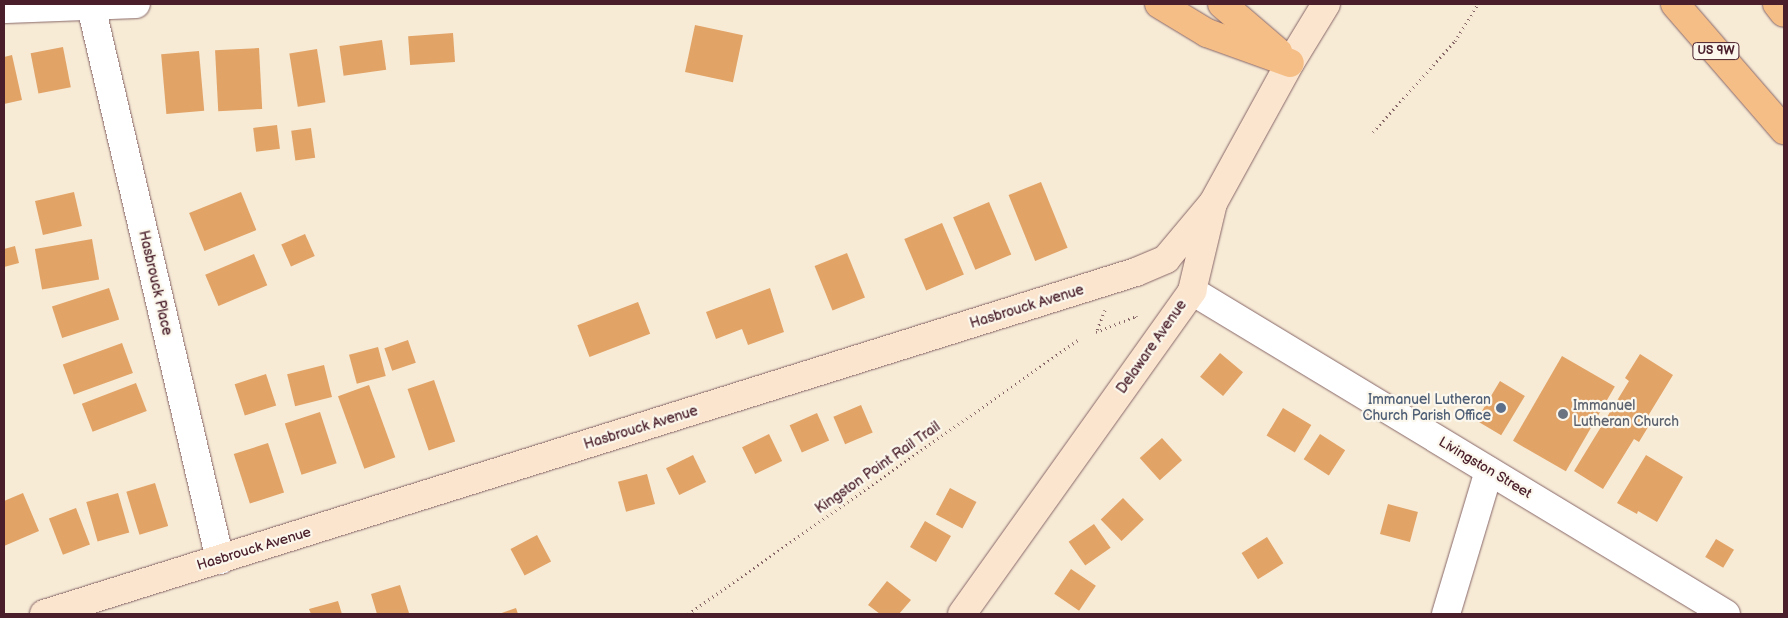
<!DOCTYPE html>
<style>
body{margin:0}
#map{position:relative;width:1788px;height:618px;overflow:hidden;background:#f7ebd6;font-family:"Balsamiq Sans",sans-serif}
div>[style]{position:absolute}
[style*='--x']{left:calc(var(--x)*1px);top:calc(var(--y)*1px);width:calc(var(--w)*1px);rotate:calc(var(--a)*1deg)}
.building>*{inset:0;background:#e2a367;transform-origin:0 0}
.path>*{height:3px;margin-top:-1.5px;transform-origin:0;background:repeating-linear-gradient(90deg,#876667 0 1px,transparent 0 5px)}
.roads{filter:drop-shadow(0 0 1px #876667) drop-shadow(0 0 1px #876667)}
.minor>*{height:28px;margin:-14px;padding:0 14px;transform-origin:14px;border-radius:14px;background:#fff}
.secondary>*{height:28px;margin:-14px;padding:0 14px;transform-origin:14px;border-radius:14px;background:#fbe5cf}
.primary>*{height:28px;margin:-14px;padding:0 14px;transform-origin:14px;border-radius:14px;background:#f6be87}
.dots>*{width:14px;height:14px;translate:-50% -50%;box-sizing:border-box;border:2px solid #fbf7ec;border-radius:50%}
span{translate:-50% -50%;white-space:nowrap;text-align:center;line-height:1.15;-webkit-text-stroke:4.5px #fbf7ec;paint-order:stroke}
.shield-label span{padding:1px 4px;background:#fbf7ec;border:1px solid;border-radius:4px;-webkit-text-stroke-width:0}
.shield-label{font-size:12px;color:#4a1f2b;font-weight:700}
.street-label{font-size:14px;color:#4a1f2b}
.service-label{font-size:14px;color:#4e5e75}
.right{translate:-100% -50%;text-align:right}
.worship-label{font-size:14px;color:#5b616d}
.left{translate:0 -50%;text-align:left}
.frame{position:absolute;inset:0;border:5px solid #4a1f2b;pointer-events:none}
</style>
<div id="map">
<div class="building">
<div style="left:695px;top:25px;width:49px;height:48px;rotate:12deg"></div>
<div style="left:453px;top:33px;width:29px;height:45px;rotate:86deg"></div>
<div style="left:382px;top:40px;width:30px;height:43px;rotate:82deg"></div>
<div style="left:63px;top:47px;width:41px;height:33px;rotate:79deg"></div>
<div style="left:259px;top:48px;width:61px;height:44px;rotate:87deg"></div>
<div style="left:317px;top:49px;width:54px;height:28px;rotate:81deg"></div>
<div style="left:199px;top:51px;width:60px;height:38px;rotate:85deg"></div>
<div style="clip-path:polygon(12px 55px,22px 100px,4px 104px,4px 57px)"></div>
<div style="left:277px;top:125px;width:24px;height:24px;rotate:83deg"></div>
<div style="left:311px;top:128px;width:30px;height:20px;rotate:82deg"></div>
<div style="left:1041px;top:182px;width:71px;height:35px;rotate:68deg"></div>
<div style="left:74px;top:192px;width:35px;height:40px;rotate:77deg"></div>
<div style="left:241px;top:192px;width:41px;height:56px;rotate:68deg"></div>
<div style="left:989px;top:202px;width:57px;height:39px;rotate:67deg"></div>
<div style="left:942px;top:223px;width:56px;height:41px;rotate:67deg"></div>
<div style="left:305px;top:234px;width:24px;height:26px;rotate:66deg"></div>
<div style="left:92px;top:239px;width:41px;height:58px;rotate:80deg"></div>
<div style="clip-path:polygon(15px 246px,19px 263px,4px 267px,4px 249px)"></div>
<div style="left:847px;top:253px;width:48px;height:35px;rotate:68deg"></div>
<div style="left:254px;top:254px;width:34px;height:53px;rotate:67deg"></div>
<div style="left:109px;top:288px;width:33px;height:60px;rotate:72deg"></div>
<div style="clip-path:polygon(770px 288px,784px 332px,748px 345px,742px 329px,716px 339px,706px 312px)"></div>
<div style="left:638px;top:302px;width:34px;height:65px;rotate:69deg"></div>
<div style="left:408px;top:340px;width:24px;height:25px;rotate:71deg"></div>
<div style="left:122px;top:343px;width:32px;height:63px;rotate:70deg"></div>
<div style="left:378px;top:347px;width:30px;height:30px;rotate:75deg"></div>
<div style="left:1220px;top:353px;width:30px;height:31px;rotate:40deg"></div>
<div style="clip-path:polygon(1640px 354px,1673px 375px,1648px 416px,1653px 419px,1639px 442px,1634px 439px,1603px 489px,1574px 471px,1629px 381px,1625px 378px)"></div>
<div style="left:1562px;top:356px;width:61px;height:98px;rotate:30deg"></div>
<div style="left:324px;top:365px;width:33px;height:38px;rotate:76deg"></div>
<div style="left:266px;top:374px;width:33px;height:33px;rotate:72deg"></div>
<div style="left:434px;top:380px;width:65px;height:28px;rotate:71deg"></div>
<div style="left:1500px;top:381px;width:29px;height:46px;rotate:31deg"></div>
<div style="left:136px;top:383px;width:30px;height:58px;rotate:69deg"></div>
<div style="left:369px;top:385px;width:77px;height:33px;rotate:70deg"></div>
<div style="left:861px;top:405px;width:30px;height:30px;rotate:67deg"></div>
<div style="left:1283px;top:408px;width:33px;height:32px;rotate:31deg"></div>
<div style="left:320px;top:412px;width:54px;height:37px;rotate:72deg"></div>
<div style="left:817px;top:413px;width:30px;height:30px;rotate:66deg"></div>
<div style="left:769px;top:434px;width:30px;height:30px;rotate:64deg"></div>
<div style="left:1320px;top:434px;width:30px;height:30px;rotate:33deg"></div>
<div style="left:1162px;top:438px;width:30px;height:30px;rotate:48deg"></div>
<div style="left:268px;top:443px;width:52px;height:36px;rotate:72deg"></div>
<div style="left:693px;top:455px;width:30px;height:30px;rotate:64deg"></div>
<div style="clip-path:polygon(1646px 455px,1683px 477px,1657px 522px,1638px 511px,1637px 514px,1617px 503px)"></div>
<div style="left:647px;top:474px;width:31px;height:30px;rotate:75deg"></div>
<div style="left:155px;top:483px;width:45px;height:30px;rotate:73deg"></div>
<div style="left:950px;top:488px;width:30px;height:30px;rotate:28deg"></div>
<div style="clip-path:polygon(23px 493px,39px 531px,4px 546px,4px 501px)"></div>
<div style="left:118px;top:493px;width:41px;height:33px;rotate:74deg"></div>
<div style="left:1123px;top:498px;width:30px;height:31px;rotate:46deg"></div>
<div style="left:1388px;top:504px;width:31px;height:31px;rotate:15deg"></div>
<div style="left:76px;top:508px;width:39px;height:29px;rotate:69deg"></div>
<div style="left:925px;top:521px;width:30px;height:30px;rotate:30deg"></div>
<div style="left:1094px;top:524px;width:29px;height:31px;rotate:55deg"></div>
<div style="left:537px;top:535px;width:30px;height:30px;rotate:62deg"></div>
<div style="left:1267px;top:537px;width:31px;height:30px;rotate:58deg"></div>
<div style="left:1716px;top:539px;width:21px;height:21px;rotate:31deg"></div>
<div style="left:1071px;top:569px;width:30px;height:30px;rotate:34deg"></div>
<div style="clip-path:polygon(887px 581px,911px 600px,899px 614px,880px 614px,868px 605px)"></div>
<div style="clip-path:polygon(400px 585px,409px 613px,377px 614px,371px 594px)"></div>
<div style="clip-path:polygon(338px 601px,342px 614px,311px 614px,309px 609px)"></div>
<div style="clip-path:polygon(516px 608px,518px 614px,499px 614px)"></div>
</div>
<div class="path">
<div style="--x:1373;--y:132;--w:122;--a:-48"></div>
<div style="--x:1455;--y:41;--w:44;--a:-58.1"></div>
<div style="--x:1105;--y:310;--w:24;--a:112"></div>
<div style="--x:1096;--y:332;--w:43;--a:-21.8"></div>
<div style="--x:1136;--y:316;--w:3;--a:72"></div>
<div style="--x:688;--y:614;--w:479;--a:-35.1"></div>
</div>
<div class="roads">
<div class="minor">
<div style="--x:91;--y:6;--w:569;--a:76.89"></div>
<div style="--x:4;--y:9;--w:132;--a:-2.2"></div>
<div style="--x:1192;--y:291;--w:624;--a:31.17"></div>
<div style="--x:1446;--y:614;--w:149;--a:-73.3"></div>
</div>
<div class="secondary">
<div style="--x:44;--y:614;--w:1144;--a:-17.39"></div>
<div style="--x:1136;--y:272;--w:33;--a:-23"></div>
<div style="--x:1166;--y:259;--w:73;--a:-50"></div>
<div style="--x:962;--y:614;--w:397;--a:-54.5"></div>
<div style="--x:1192;--y:291;--w:90;--a:-76.6"></div>
<div style="--x:1213;--y:203;--w:160;--a:-61.2"></div>
<div style="--x:1290;--y:63;--w:69;--a:-58.6"></div>
</div>
<div class="primary">
<div style="--x:1159;--y:4;--w:56;--a:31.1"></div>
<div style="--x:1207;--y:33;--w:88;--a:19.9"></div>
<div style="--x:1222;--y:4;--w:74;--a:40.6"></div>
<div style="--x:1675;--y:4;--w:167;--a:49.1"></div>
<div style="--x:1777;--y:4;--w:11;--a:52"></div>
</div>
</div>
<div class="dots">
<div style="left:1501px;top:408px;background:#5c6f8a"></div>
<div style="left:1563px;top:414px;background:#6b7280"></div>
</div>
<div class="shield-label">
<span style="left:1716px;top:51px">US 9W</span>
</div>
<div class="street-label">
<span style="left:155px;top:283px;rotate:77deg">Hasbrouck Place</span>
<span style="left:1027px;top:307px;rotate:-17deg">Hasbrouck Avenue</span>
<span style="left:1152px;top:347px;rotate:-55deg">Delaware Avenue</span>
<span style="left:641px;top:428px;rotate:-17deg">Hasbrouck Avenue</span>
<span style="left:878px;top:468px;rotate:-35deg">Kingston Point Rail Trail</span>
<span style="left:1485px;top:468px;rotate:31deg">Livingston Street</span>
<span style="left:254px;top:549px;rotate:-17deg">Hasbrouck Avenue</span>
</div>
<div class="service-label">
<span class="right" style="left:1491px;top:408px">Immanuel Lutheran<br>Church Parish Office</span>
</div>
<div class="worship-label">
<span class="left" style="left:1573px;top:414px">Immanuel<br>Lutheran Church</span>
</div>
<div class="frame"></div>
</div>
